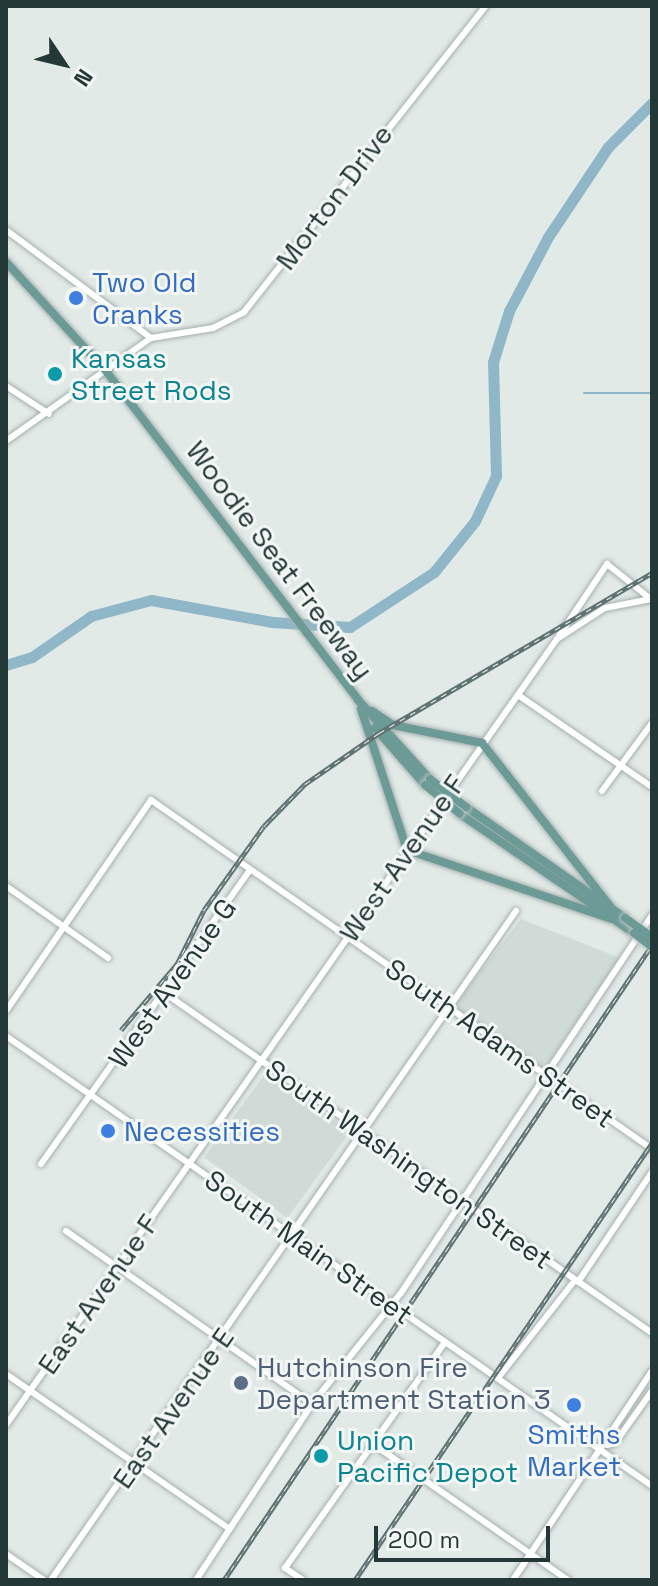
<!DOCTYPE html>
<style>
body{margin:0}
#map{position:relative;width:658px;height:1586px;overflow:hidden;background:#e2eae8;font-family:"Space Grotesk",sans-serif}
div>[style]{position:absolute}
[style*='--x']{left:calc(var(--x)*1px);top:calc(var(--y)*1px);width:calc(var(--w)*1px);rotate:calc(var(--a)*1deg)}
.built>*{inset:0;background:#d0dad7;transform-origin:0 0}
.stream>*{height:2px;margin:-1px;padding:0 1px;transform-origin:1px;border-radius:1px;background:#90b7c8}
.river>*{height:11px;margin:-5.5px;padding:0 5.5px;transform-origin:5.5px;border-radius:5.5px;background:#90b7c8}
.roads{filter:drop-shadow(0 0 2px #a5b1af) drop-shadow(0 0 2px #a5b1af)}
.minor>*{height:6px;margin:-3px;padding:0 3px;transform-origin:3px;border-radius:3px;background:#fff}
.major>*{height:8px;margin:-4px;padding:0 4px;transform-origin:4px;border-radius:4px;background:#6c9a96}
.rail>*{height:5px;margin-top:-2.5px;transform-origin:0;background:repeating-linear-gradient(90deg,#f2f7f5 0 6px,#5f7472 0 12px);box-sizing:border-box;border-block:2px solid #5f7472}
.bridges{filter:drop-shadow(0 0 2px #bdc4c3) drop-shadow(0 0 2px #bdc4c3)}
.major-bridge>*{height:8px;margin:-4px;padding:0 4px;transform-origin:4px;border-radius:4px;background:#6c9a96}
.dots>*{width:22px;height:22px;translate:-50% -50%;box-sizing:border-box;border:4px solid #f2f7f5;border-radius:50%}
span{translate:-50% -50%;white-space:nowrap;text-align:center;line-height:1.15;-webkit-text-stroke:6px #f2f7f5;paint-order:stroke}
.street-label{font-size:28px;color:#243937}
.shop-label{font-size:28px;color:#366cbe}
.left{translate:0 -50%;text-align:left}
.culture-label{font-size:28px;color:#0d838f}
.service-label{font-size:28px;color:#4e5e75}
.frame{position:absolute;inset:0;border:8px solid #243937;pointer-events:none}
.north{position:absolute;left:24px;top:24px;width:80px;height:80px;-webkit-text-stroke:6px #f2f7f5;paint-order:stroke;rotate:125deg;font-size:22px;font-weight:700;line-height:32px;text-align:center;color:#243937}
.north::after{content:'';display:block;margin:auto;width:28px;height:36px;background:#243937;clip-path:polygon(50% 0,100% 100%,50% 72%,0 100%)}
.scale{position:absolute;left:374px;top:1526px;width:176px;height:36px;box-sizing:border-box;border:4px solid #243937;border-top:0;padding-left:10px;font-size:24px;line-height:28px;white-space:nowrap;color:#243937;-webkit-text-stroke:6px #f2f7f5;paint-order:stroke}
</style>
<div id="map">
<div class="built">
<div style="clip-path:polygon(521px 919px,620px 958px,544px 1069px,454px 1006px)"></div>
<div style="left:267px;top:1071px;width:103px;height:107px;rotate:36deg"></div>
</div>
<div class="stream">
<div style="--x:584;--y:393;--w:68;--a:0"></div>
</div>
<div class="river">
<div style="--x:6;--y:665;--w:27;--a:-17"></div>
<div style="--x:32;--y:657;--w:72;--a:-34.8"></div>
<div style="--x:91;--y:616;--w:62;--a:-14.9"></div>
<div style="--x:151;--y:600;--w:123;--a:10.3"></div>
<div style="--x:272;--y:622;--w:78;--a:3.7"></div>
<div style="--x:350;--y:627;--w:100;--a:-33.2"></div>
<div style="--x:434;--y:572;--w:65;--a:-51.2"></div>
<div style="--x:475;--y:521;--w:50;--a:-65"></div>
<div style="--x:496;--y:476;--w:114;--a:-91.5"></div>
<div style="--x:493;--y:362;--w:53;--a:-72.6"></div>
<div style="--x:509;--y:311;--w:84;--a:-62.2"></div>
<div style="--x:548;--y:237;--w:108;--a:-56.3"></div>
<div style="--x:608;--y:147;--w:62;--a:-45"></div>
</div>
<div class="roads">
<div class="minor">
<div style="--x:6;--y:230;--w:181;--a:36.7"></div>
<div style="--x:6;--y:386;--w:51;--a:33.1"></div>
<div style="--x:6;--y:441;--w:178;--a:-35.4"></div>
<div style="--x:151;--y:338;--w:63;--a:-9.2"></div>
<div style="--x:213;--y:328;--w:35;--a:-27"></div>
<div style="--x:244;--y:312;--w:390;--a:-51.7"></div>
<div style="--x:559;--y:636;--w:87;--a:-56.3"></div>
<div style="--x:607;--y:564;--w:58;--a:38.7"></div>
<div style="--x:518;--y:695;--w:163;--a:34.5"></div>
<div style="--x:602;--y:791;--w:84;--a:-53.7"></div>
<div style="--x:6;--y:886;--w:125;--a:35.2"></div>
<div style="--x:166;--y:994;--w:593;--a:34.9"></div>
<div style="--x:6;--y:1011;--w:256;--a:-55.5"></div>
<div style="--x:151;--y:800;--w:611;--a:34.86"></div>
<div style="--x:6;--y:1036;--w:787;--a:34.86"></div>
<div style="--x:41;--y:1164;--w:361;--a:-54.6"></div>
<div style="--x:66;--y:1231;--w:301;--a:35.1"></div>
<div style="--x:578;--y:1282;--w:133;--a:-56.1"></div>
<div style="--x:6;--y:1374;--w:272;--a:34.7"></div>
<div style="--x:498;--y:1378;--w:125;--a:-51.8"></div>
<div style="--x:6;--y:1425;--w:960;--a:-54.97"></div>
<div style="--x:557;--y:639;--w:57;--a:-32.9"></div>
<div style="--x:605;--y:608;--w:47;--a:-11.1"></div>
<div style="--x:373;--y:1444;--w:238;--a:34.9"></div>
<div style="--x:607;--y:1445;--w:8;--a:-14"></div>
<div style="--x:615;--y:1443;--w:64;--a:-54.6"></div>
<div style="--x:6;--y:1554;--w:46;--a:34.4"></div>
<div style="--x:51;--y:1580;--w:815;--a:-55.2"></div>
<div style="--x:196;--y:1580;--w:211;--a:-56.6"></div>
<div style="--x:312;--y:1404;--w:142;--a:-51.3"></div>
<div style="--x:401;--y:1293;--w:454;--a:-56.4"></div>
<div style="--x:303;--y:1580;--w:22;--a:-146"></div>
<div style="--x:285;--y:1568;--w:277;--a:-54.7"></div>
<div style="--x:513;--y:1580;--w:251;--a:-56.4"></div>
</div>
<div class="major">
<div style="--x:6;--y:262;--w:148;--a:47.5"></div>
<div style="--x:106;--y:371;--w:414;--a:52.5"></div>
<div style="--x:358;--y:700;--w:107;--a:47.7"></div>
<div style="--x:361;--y:709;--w:148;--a:71.9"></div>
<div style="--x:407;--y:850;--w:216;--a:18.6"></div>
<div style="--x:372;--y:711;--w:25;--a:34"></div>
<div style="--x:393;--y:725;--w:91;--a:11.4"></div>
<div style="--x:482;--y:743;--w:211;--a:51.9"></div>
<div style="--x:375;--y:728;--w:76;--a:48.7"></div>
<div style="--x:466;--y:807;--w:194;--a:34.9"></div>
<div style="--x:460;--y:814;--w:211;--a:34.4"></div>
</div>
</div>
<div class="rail">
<div style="--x:121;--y:1030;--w:87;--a:-49.7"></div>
<div style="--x:177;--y:964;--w:60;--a:-63.4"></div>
<div style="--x:204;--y:910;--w:103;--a:-54.5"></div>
<div style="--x:264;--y:826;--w:59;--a:-45.7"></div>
<div style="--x:305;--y:784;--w:90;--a:-34.6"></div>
<div style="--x:379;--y:733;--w:316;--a:-30.4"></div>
<div style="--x:224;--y:1580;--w:766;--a:-56.02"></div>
<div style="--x:355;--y:1580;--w:528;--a:-55.8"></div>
</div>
<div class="bridges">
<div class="major-bridge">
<div style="--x:430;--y:779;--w:46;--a:37.9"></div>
<div style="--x:425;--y:785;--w:45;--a:39.6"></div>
<div style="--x:625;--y:918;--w:33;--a:35"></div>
<div style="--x:634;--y:933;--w:23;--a:38"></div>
</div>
</div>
<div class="dots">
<div style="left:76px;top:298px;background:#3f7fe0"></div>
<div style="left:55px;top:374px;background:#0f9aa8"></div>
<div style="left:108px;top:1131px;background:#3f7fe0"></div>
<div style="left:241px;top:1383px;background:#5c6f8a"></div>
<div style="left:574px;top:1405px;background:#3f7fe0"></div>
<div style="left:321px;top:1456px;background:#0f9aa8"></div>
</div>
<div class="street-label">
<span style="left:334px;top:197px;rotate:-53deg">Morton Drive</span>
<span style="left:280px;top:560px;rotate:53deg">Woodie Seat Freeway</span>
<span style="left:402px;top:858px;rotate:-55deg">West Avenue F</span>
<span style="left:172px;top:983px;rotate:-55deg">West Avenue G</span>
<span style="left:500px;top:1043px;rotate:35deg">South Adams Street</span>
<span style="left:409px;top:1164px;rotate:35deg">South Washington Street</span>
<span style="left:309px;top:1247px;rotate:35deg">South Main Street</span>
<span style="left:98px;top:1294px;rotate:-55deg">East Avenue F</span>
<span style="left:173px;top:1408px;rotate:-55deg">East Avenue E</span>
</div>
<div class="shop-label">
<span class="left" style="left:92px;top:298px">Two Old<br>Cranks</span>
<span class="left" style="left:124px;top:1131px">Necessities</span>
<span style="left:574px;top:1450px">Smiths<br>Market</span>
</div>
<div class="culture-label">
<span class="left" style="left:71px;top:374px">Kansas<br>Street Rods</span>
<span class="left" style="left:337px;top:1456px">Union<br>Pacific Depot</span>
</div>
<div class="service-label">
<span class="left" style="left:257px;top:1383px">Hutchinson Fire<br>Department Station 3</span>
</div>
<div class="frame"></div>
<div class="north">N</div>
<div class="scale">200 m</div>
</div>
